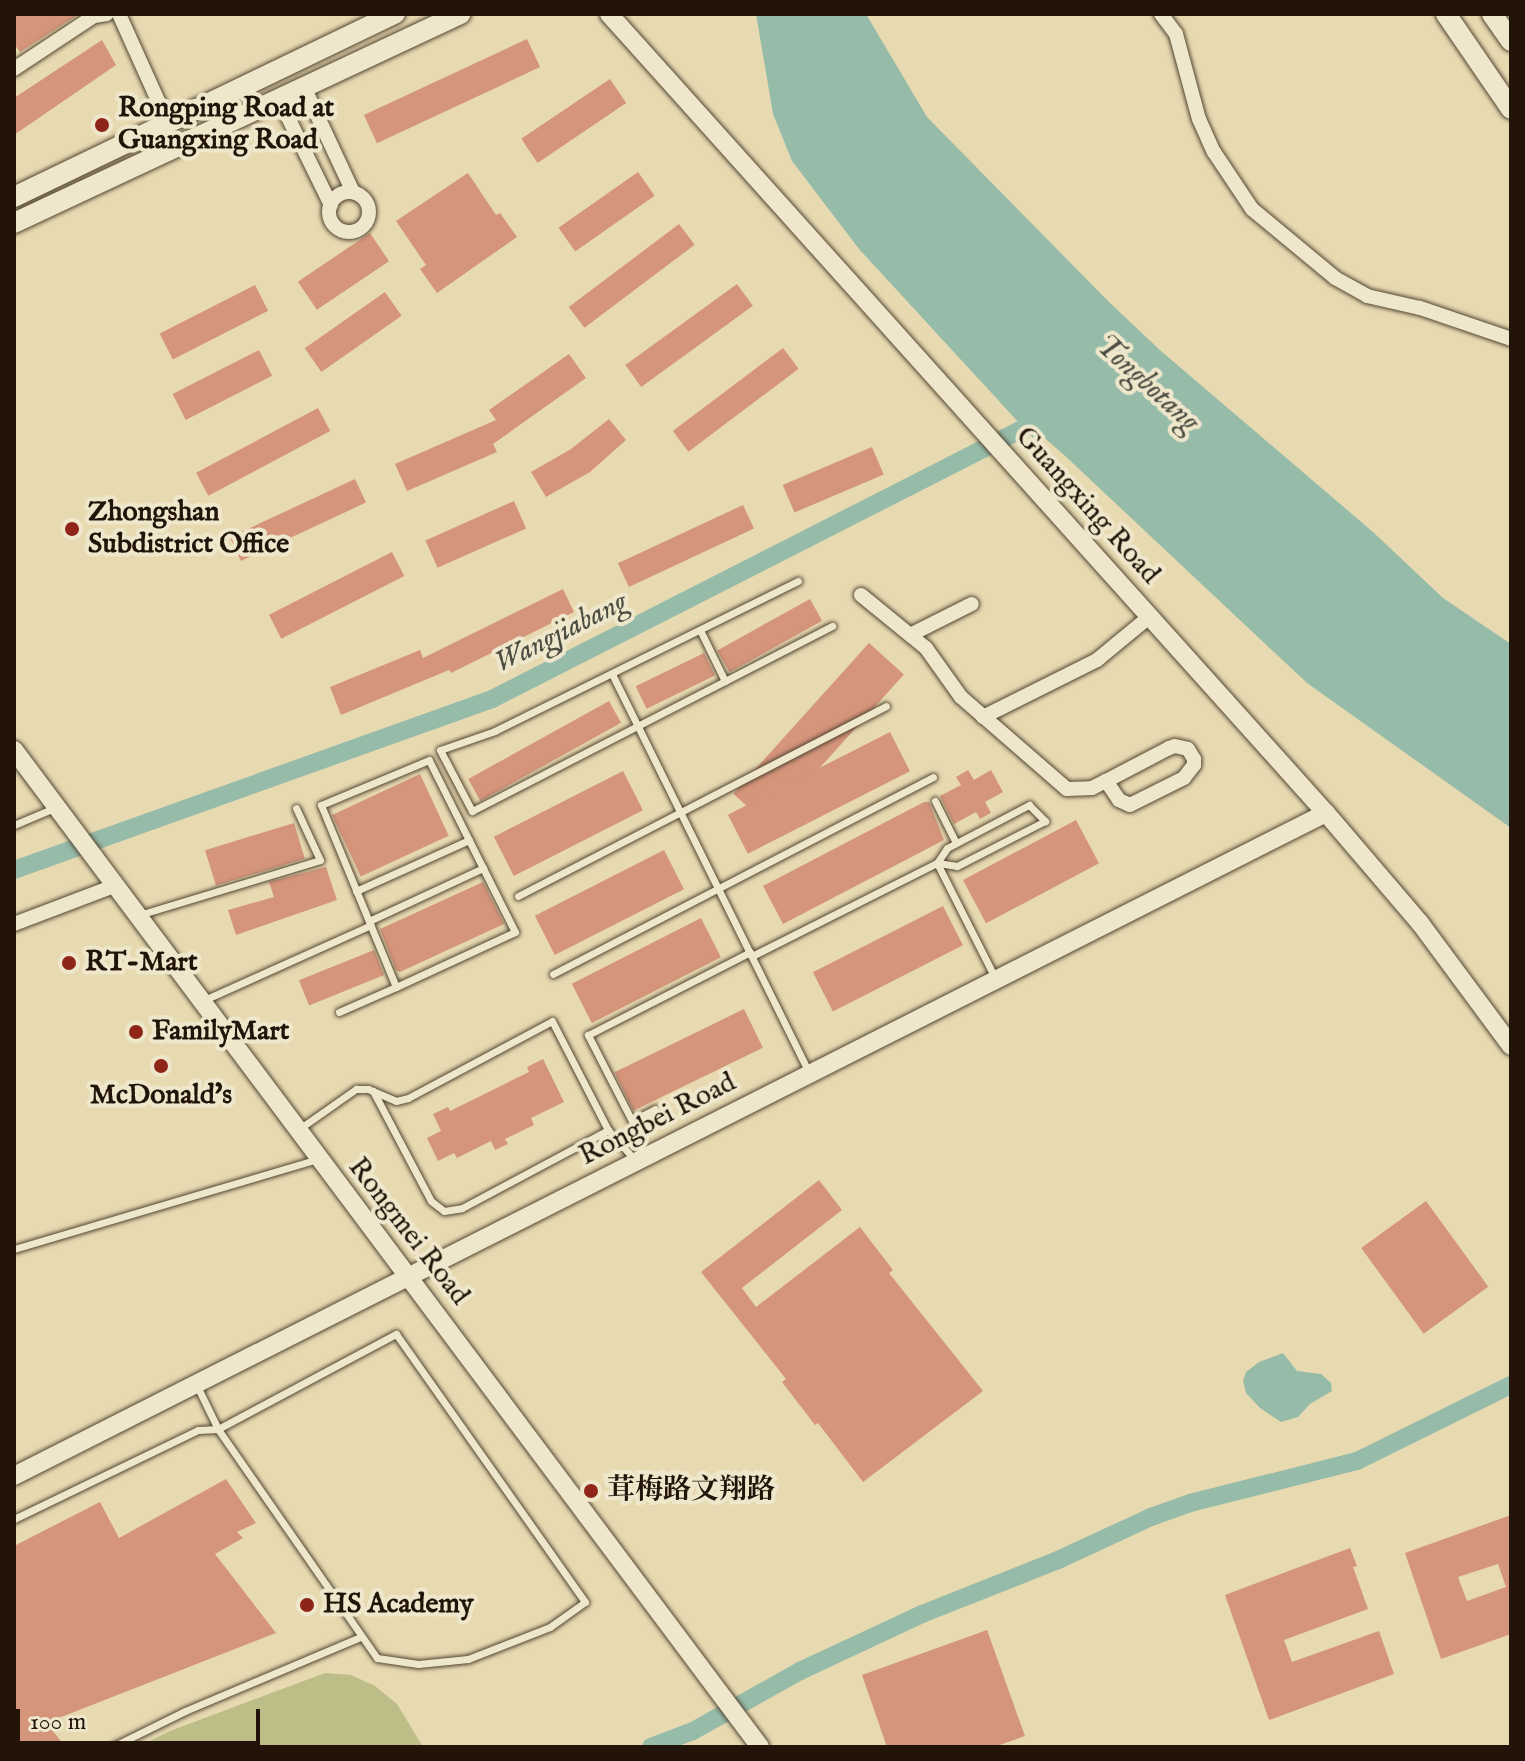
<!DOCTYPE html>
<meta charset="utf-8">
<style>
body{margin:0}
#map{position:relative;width:1525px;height:1761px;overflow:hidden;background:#e7dab1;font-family:"IM FELL English","Noto Serif SC",serif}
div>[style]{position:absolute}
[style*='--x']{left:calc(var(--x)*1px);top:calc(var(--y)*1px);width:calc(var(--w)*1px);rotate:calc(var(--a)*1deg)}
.green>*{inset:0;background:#bdbd87}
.water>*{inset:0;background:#97bba9}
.canal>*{height:18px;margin:-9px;padding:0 9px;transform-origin:9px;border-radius:9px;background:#97bba9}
.building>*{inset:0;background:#d5957b;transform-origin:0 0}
.roads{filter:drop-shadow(0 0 2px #544634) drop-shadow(0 0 2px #544634)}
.service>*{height:7px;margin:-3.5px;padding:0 3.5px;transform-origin:3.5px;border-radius:3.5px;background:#efe7cc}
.minor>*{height:14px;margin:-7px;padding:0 7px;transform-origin:7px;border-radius:7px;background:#efe7cc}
.minor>.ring{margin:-7px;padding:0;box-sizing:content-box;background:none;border:14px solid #efe7cc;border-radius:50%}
.tertiary>*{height:18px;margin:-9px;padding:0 9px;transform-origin:9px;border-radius:9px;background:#efe7cc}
.secondary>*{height:20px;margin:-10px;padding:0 10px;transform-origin:10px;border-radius:10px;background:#efe7cc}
.dots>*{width:22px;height:22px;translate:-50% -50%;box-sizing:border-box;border:4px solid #efe7cc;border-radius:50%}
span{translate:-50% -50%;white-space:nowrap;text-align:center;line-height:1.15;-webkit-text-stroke:8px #efe7cc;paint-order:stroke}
.poi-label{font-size:28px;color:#23140a;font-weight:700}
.left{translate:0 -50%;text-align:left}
.street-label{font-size:28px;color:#23140a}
.water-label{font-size:30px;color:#4c4e42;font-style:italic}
.frame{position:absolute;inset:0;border:16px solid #23140a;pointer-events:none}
.scale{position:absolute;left:16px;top:1709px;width:244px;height:36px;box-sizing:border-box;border:4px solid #23140a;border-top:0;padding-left:10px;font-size:24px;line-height:28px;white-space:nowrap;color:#23140a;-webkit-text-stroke:6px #efe7cc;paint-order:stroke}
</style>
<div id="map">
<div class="green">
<div style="clip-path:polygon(325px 1673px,351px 1675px,375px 1686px,397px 1704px,423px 1747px,138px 1747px,170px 1731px)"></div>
</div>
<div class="water">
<div style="clip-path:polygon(756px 14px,866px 14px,927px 117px,1110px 303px,1161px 351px,1373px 532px,1443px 598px,1511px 644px,1511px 828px,1307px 683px,1063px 454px,1041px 435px,1033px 438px,859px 249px,792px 161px,773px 114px)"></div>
<div style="clip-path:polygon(1283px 1353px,1297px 1371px,1321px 1374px,1331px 1383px,1332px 1391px,1310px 1404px,1298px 1417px,1281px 1422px,1260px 1408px,1246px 1393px,1243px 1381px,1246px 1372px,1259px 1362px)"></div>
</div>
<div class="canal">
<div style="--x:14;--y:870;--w:508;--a:-19.68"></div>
<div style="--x:492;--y:699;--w:619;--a:-26.98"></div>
<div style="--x:651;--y:1747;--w:45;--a:-20.9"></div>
<div style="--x:693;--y:1731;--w:123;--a:-29.3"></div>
<div style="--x:800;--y:1671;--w:135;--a:-25"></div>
<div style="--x:922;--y:1614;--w:144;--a:-21.6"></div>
<div style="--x:1056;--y:1561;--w:105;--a:-24.9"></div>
<div style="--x:1151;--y:1517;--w:41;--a:-19.7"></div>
<div style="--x:1190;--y:1503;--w:172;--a:-14.1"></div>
<div style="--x:1357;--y:1461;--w:172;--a:-26.3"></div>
</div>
<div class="building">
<div style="clip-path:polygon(20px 14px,79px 14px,20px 52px,14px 44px,14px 18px)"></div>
<div style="left:527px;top:39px;width:31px;height:180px;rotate:65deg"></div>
<div style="clip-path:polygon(102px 40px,116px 65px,14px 135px,14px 98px)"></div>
<div style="left:610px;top:79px;width:29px;height:107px;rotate:56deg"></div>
<div style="left:638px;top:172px;width:29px;height:97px;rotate:55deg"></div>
<div style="clip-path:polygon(468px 173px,496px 215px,500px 213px,517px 237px,437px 293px,420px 269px,426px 265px,396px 221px)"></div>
<div style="left:679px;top:224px;width:26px;height:138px;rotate:53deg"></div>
<div style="left:370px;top:233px;width:34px;height:87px;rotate:56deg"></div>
<div style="left:737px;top:284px;width:27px;height:138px;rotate:54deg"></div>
<div style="left:255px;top:285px;width:29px;height:107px;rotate:63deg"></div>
<div style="left:385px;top:292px;width:29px;height:98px;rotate:55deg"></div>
<div style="left:783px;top:348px;width:26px;height:138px;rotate:53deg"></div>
<div style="left:259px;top:350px;width:29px;height:97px;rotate:63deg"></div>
<div style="clip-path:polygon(569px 354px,586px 378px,493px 444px,497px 452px,407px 491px,395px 464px,496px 420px,489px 410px)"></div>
<div style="left:318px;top:408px;width:26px;height:138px;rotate:62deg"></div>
<div style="clip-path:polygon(609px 419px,626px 440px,590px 472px,546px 497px,531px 472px,571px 449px)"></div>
<div style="left:872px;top:447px;width:30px;height:97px;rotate:67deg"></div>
<div style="left:355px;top:479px;width:26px;height:138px;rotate:65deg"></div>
<div style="left:514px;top:501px;width:30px;height:97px;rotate:66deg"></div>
<div style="left:743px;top:505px;width:26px;height:138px;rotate:65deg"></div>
<div style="left:392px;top:552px;width:27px;height:138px;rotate:63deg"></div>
<div style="clip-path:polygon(563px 589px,574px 612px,451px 673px,449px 670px,341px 715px,330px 687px,420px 650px,423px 658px)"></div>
<div style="left:810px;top:599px;width:25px;height:106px;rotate:61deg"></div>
<div style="left:869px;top:643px;width:47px;height:203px;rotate:42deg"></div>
<div style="left:704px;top:653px;width:25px;height:76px;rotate:64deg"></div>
<div style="left:609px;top:701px;width:25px;height:161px;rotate:61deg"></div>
<div style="left:890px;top:732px;width:44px;height:182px;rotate:63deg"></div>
<div style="clip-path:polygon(968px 770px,974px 780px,991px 770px,1003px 792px,985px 802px,991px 813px,980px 819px,976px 812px,954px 824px,940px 796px,961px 785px,956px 777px)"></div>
<div style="left:623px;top:771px;width:44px;height:145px;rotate:63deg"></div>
<div style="left:420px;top:774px;width:68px;height:97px;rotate:65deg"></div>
<div style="clip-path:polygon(924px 802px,929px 802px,944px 840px,783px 924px,763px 886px)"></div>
<div style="left:1076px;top:820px;width:49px;height:128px;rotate:62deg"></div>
<div style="left:294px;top:823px;width:37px;height:93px;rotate:73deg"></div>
<div style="left:664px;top:850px;width:44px;height:145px;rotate:63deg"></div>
<div style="clip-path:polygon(326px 867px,337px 900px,236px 935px,228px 910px,274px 897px,269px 882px)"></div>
<div style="clip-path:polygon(483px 882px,504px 924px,400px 972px,396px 970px,380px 929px)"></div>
<div style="left:943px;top:906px;width:44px;height:146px;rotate:63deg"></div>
<div style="left:701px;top:918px;width:44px;height:145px;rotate:63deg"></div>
<div style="left:374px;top:950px;width:27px;height:81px;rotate:68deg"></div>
<div style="left:744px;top:1009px;width:43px;height:144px;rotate:64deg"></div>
<div style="clip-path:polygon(543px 1059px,564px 1102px,531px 1118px,534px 1125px,505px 1139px,508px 1144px,495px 1150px,491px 1141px,457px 1158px,454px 1153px,438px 1161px,427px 1138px,441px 1131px,433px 1114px,448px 1107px,450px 1111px,529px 1072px,527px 1067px)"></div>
<div style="clip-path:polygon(819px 1180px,842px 1210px,742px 1288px,756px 1307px,860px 1227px,893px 1270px,889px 1273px,983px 1391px,863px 1482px,818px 1423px,815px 1425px,782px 1382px,786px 1379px,701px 1272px)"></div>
<div style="left:1426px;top:1201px;width:106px;height:80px;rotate:54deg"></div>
<div style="clip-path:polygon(226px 1479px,256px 1523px,237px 1532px,243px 1538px,215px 1554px,276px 1633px,46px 1723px,66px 1747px,14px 1747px,14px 1546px,100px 1502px,119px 1538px)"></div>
<div style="clip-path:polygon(evenodd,1511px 1515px,1511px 1634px,1441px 1659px,1405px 1553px,1511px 1515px,1498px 1564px,1506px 1587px,1467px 1601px,1458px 1577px,1498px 1564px)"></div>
<div style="clip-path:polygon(1350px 1548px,1357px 1566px,1353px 1567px,1368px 1609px,1284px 1640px,1292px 1662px,1379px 1631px,1394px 1674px,1269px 1720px,1225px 1595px)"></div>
<div style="clip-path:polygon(987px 1630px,1025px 1736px,994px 1747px,887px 1747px,862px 1675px)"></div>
</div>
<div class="roads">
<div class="service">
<div style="--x:798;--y:581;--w:338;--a:153.7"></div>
<div style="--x:495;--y:731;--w:58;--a:160.9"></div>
<div style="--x:440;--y:750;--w:69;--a:62.3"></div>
<div style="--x:472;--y:811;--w:405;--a:-27.2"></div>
<div style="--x:700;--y:630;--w:57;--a:63.9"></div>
<div style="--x:612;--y:674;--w:444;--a:63.7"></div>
<div style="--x:935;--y:801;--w:47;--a:63.4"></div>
<div style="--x:1029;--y:805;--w:23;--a:45"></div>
<div style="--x:1045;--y:821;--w:99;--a:152.9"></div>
<div style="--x:957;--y:866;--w:20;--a:-171"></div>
<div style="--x:937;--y:863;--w:18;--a:-56"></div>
<div style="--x:947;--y:848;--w:93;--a:-27.7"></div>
<div style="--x:14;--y:825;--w:43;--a:-23"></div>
<div style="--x:356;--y:891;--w:124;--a:-24.3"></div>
<div style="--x:518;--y:896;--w:414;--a:-27.3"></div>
<div style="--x:139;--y:915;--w:189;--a:-16.9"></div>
<div style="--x:320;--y:860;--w:57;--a:-114.8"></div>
<div style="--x:369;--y:921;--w:126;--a:-24.9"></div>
<div style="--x:752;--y:956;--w:207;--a:-26.7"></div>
<div style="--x:937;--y:863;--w:131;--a:63.2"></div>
<div style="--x:553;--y:974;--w:428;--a:-27.4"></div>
<div style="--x:202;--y:1001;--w:185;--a:-24.2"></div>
<div style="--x:339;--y:1012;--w:62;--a:-23.7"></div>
<div style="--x:396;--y:987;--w:131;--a:-24.8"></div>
<div style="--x:515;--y:932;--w:192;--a:-116.6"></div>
<div style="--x:429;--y:760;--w:117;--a:157.4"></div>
<div style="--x:321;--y:805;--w:197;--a:67.6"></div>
<div style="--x:373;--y:1091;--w:124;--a:62.2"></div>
<div style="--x:431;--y:1201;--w:16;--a:38"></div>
<div style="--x:444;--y:1211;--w:18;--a:-9"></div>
<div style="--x:462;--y:1208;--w:166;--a:-28.1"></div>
<div style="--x:655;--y:1109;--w:26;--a:152"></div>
<div style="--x:632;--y:1121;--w:97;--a:-117.1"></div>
<div style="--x:588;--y:1035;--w:182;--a:-27.1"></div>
<div style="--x:299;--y:1129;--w:70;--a:-35.1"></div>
<div style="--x:356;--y:1089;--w:12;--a:0"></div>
<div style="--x:368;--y:1089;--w:30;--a:23"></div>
<div style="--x:396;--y:1101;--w:12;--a:-14"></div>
<div style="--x:408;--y:1098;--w:163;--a:-28.1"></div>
<div style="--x:552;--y:1021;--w:123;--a:62.8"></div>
<div style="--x:608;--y:1130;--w:40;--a:48"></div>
<div style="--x:14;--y:1249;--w:316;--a:-16.5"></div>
<div style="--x:14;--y:1519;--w:204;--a:-25.8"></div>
<div style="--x:198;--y:1430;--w:20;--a:-3"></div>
<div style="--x:218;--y:1429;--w:202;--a:-28.1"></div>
<div style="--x:396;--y:1334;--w:328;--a:54.8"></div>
<div style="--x:585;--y:1602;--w:43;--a:144.5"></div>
<div style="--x:550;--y:1627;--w:88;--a:158.7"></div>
<div style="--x:468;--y:1659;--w:50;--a:174.3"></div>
<div style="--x:418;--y:1664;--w:41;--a:-171.7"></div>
<div style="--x:377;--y:1658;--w:279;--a:-124.8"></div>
<div style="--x:218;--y:1429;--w:48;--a:-116"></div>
<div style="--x:112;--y:1747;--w:81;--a:-26.3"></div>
<div style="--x:185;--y:1711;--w:190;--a:-22.9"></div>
</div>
<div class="minor">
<div style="--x:119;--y:14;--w:120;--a:65.8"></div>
<div style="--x:1161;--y:14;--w:25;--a:53"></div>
<div style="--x:1176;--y:34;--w:88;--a:74.9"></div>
<div style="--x:1199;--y:119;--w:36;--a:66"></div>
<div style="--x:1214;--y:152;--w:69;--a:56.3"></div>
<div style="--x:1252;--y:209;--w:108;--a:39.7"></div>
<div style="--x:1335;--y:278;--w:37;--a:29"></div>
<div style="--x:1367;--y:296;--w:54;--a:12.8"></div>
<div style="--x:1420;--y:308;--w:96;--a:18.8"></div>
<div style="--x:14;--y:69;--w:96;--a:-33.5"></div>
<div style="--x:94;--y:16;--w:13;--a:-9"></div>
<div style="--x:304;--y:87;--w:116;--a:65"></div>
<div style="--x:279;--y:99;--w:118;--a:63.9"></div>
<div class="ring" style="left:329px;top:192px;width:26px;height:26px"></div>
<div style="--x:861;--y:595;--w:84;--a:39.2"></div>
<div style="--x:926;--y:648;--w:60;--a:54.5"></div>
<div style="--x:961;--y:697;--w:140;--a:41"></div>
<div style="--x:1067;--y:789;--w:25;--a:-2"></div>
<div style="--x:1092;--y:788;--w:16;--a:-27"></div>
<div style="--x:1106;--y:781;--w:71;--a:-27.6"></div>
<div style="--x:1169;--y:748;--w:6;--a:-18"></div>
<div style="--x:1175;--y:746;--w:13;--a:13"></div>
<div style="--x:1188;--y:749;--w:12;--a:59"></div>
<div style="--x:1194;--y:759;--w:6;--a:90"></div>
<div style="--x:1194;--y:765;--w:16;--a:128"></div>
<div style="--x:1184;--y:778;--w:60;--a:153.4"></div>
<div style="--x:1130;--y:805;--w:12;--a:-156"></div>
<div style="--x:1119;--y:800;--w:23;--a:-124"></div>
<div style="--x:910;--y:635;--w:69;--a:-26.6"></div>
<div style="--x:983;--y:717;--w:127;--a:-26.6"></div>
<div style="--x:1097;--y:660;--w:67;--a:-39.6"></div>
<div style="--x:14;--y:924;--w:107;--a:-20.8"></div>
</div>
<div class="tertiary">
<div style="--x:609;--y:14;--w:1074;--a:48.1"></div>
<div style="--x:1326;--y:813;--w:145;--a:49.5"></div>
<div style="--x:1420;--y:923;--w:153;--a:53.5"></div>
<div style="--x:14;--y:750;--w:1245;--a:53.19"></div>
<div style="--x:14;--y:1476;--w:1470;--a:-26.81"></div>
</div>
<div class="secondary">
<div style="--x:1446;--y:14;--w:115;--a:55.6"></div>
<div style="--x:1492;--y:14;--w:33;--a:55"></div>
<div style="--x:14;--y:197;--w:423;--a:-25.7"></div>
<div style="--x:14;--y:223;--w:493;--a:-25.1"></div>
</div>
</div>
<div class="dots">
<div style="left:102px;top:125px;background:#8f2418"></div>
<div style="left:72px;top:529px;background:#8f2418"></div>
<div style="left:69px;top:963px;background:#8f2418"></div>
<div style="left:136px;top:1032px;background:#8f2418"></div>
<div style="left:161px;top:1066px;background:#8f2418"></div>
<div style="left:591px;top:1491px;background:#8f2418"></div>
<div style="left:307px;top:1605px;background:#8f2418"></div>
</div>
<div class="poi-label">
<span class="left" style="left:118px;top:125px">Rongping Road at<br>Guangxing Road</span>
<span class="left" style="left:88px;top:529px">Zhongshan<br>Subdistrict Office</span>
<span class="left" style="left:85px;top:963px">RT-Mart</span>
<span class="left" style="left:152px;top:1032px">FamilyMart</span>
<span style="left:161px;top:1096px">McDonald's</span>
<span class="left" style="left:607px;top:1491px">茸梅路文翔路</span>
<span class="left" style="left:323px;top:1605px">HS Academy</span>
</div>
<div class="street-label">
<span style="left:1087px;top:506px;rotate:48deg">Guangxing Road</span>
<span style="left:658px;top:1120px;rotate:-27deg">Rongbei Road</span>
<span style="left:408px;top:1232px;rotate:52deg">Rongmei Road</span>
</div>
<div class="water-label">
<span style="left:1147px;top:384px;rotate:42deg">Tongbotang</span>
<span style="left:561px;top:633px;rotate:-27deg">Wangjiabang</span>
</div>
<div class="frame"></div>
<div class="scale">100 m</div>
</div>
